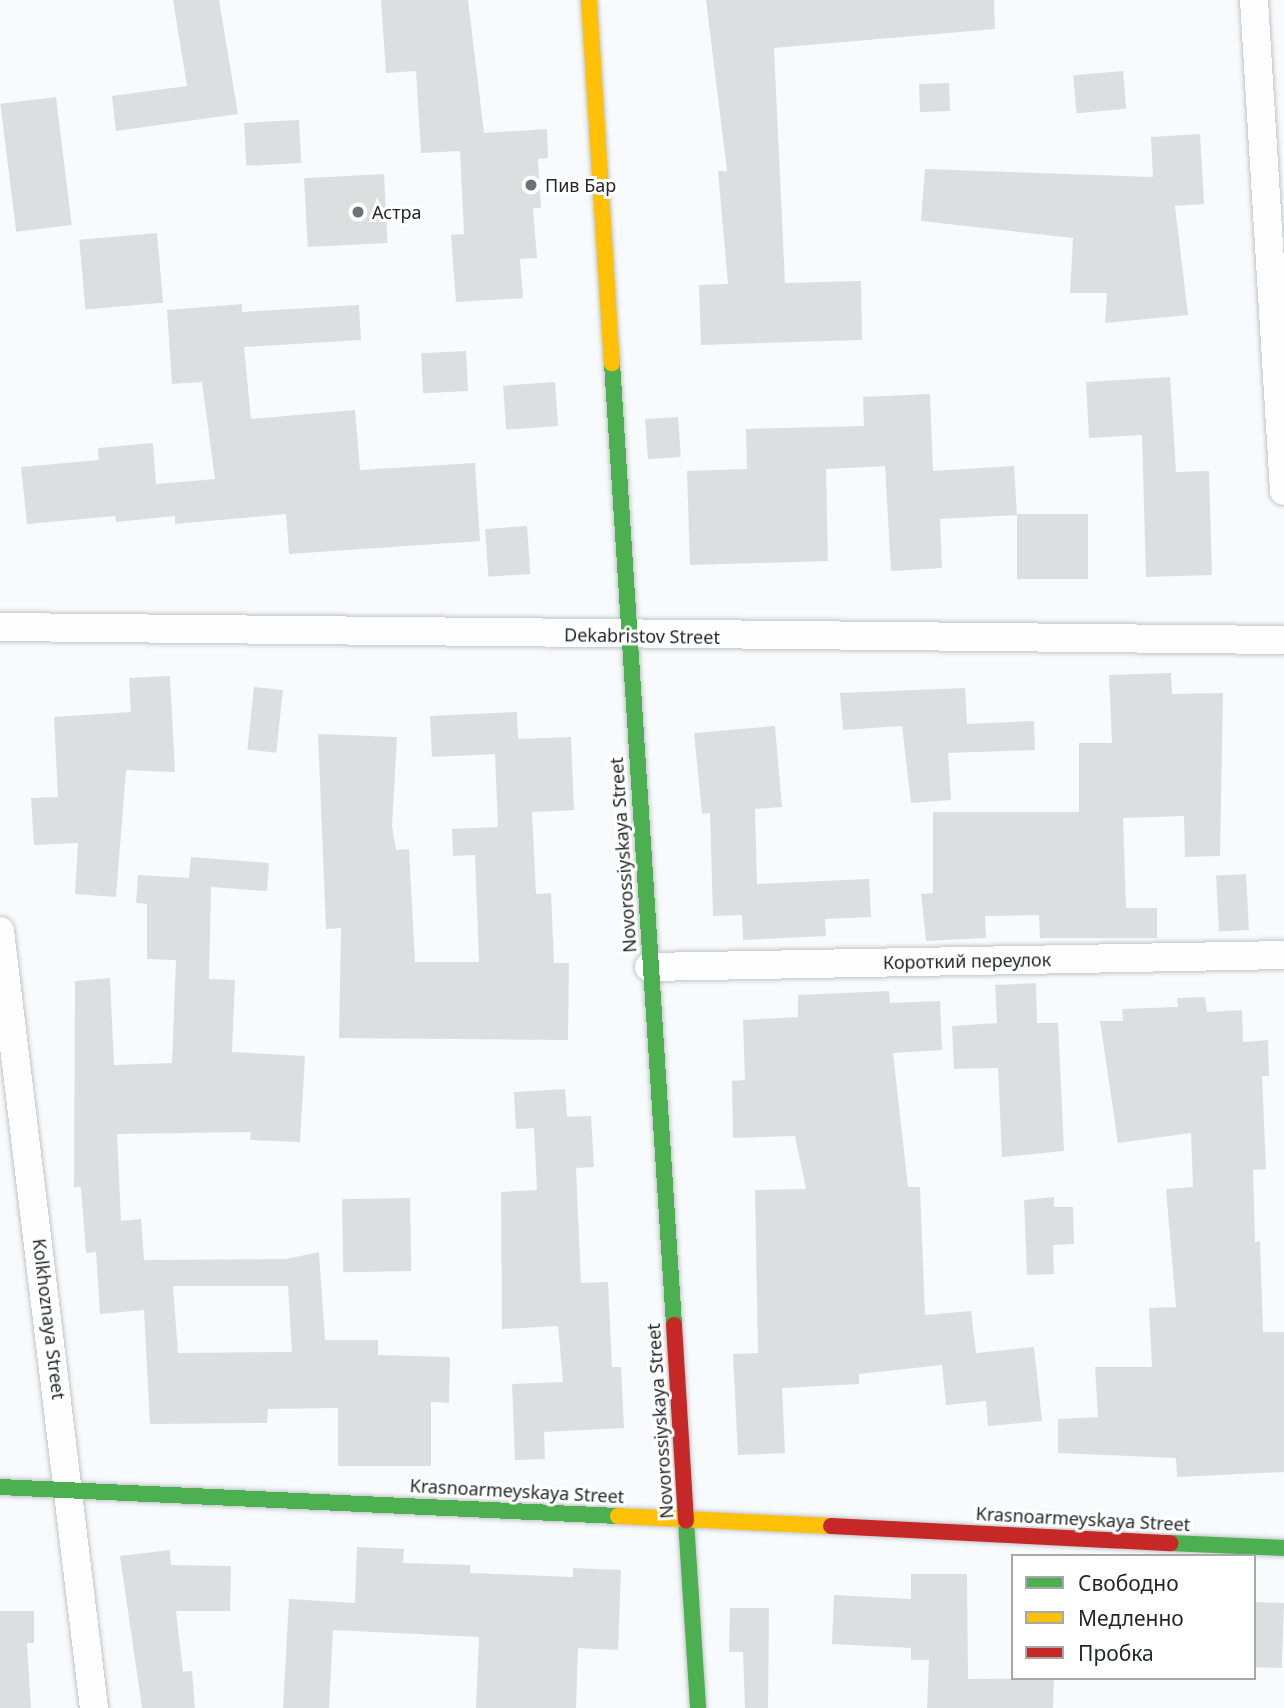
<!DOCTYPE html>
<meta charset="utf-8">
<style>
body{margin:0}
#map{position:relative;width:1284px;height:1708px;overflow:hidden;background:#f8fbfd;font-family:"Noto Sans",sans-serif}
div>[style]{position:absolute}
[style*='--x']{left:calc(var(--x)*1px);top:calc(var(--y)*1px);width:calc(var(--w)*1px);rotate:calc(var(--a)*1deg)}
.building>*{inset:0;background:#dcdfe0;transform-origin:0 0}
.roads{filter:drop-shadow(0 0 2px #c3c5c7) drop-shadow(0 0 2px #c3c5c7)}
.street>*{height:28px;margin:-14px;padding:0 14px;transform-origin:14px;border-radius:14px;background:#fefeff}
.fast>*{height:16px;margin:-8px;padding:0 8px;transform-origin:8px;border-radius:8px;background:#4caf50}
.slow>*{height:16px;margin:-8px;padding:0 8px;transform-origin:8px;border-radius:8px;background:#ffc107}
.jam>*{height:16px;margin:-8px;padding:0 8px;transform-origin:8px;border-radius:8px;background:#c62828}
.dots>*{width:19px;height:19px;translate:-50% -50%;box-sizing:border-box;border:4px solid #fff;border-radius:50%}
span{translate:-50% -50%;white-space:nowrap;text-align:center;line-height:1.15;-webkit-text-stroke:6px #fff;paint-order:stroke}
.poi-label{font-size:18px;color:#232728}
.left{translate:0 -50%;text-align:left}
.street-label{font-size:18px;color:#232728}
.legend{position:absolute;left:1011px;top:1554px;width:245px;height:126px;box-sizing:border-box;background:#fff;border:2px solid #a7a9a9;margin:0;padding:9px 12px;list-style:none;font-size:21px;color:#232728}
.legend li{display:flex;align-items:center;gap:14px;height:35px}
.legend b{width:35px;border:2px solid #a7a9a9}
</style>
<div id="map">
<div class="building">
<div style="clip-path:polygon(173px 0,219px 0,238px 114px,116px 131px,112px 96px,187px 86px)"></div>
<div style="clip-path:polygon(381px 0,468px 0,484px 133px,547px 129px,548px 158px,538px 159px,541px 208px,533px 208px,537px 258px,520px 259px,523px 298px,456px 302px,451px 235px,464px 234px,460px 151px,421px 153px,416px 71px,386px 73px)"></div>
<div style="clip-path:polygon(706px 0,994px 0,995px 29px,774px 48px,785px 283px,861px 281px,862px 340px,701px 345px,699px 285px,728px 284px,718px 171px,727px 171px)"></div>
<div style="left:1123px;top:71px;width:38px;height:50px;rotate:85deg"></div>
<div style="left:949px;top:83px;width:28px;height:30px;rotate:88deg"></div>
<div style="left:56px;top:97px;width:129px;height:56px;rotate:83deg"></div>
<div style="left:299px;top:120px;width:43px;height:55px;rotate:87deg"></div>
<div style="clip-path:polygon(1200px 134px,1204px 204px,1175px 206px,1188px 315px,1105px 323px,1107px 293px,1070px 293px,1073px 238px,921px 221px,925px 169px,1153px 177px,1151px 137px)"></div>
<div style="left:384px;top:174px;width:69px;height:80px;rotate:87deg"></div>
<div style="left:157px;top:233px;width:70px;height:78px;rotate:85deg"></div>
<div style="clip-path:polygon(242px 304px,242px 312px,359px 305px,361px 340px,244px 347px,251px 419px,355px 410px,360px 470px,475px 463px,480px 541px,289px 554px,286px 514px,175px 524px,175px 516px,116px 522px,115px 516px,27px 524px,21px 467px,99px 460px,98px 448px,153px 443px,156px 484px,215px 479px,202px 382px,172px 384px,167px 310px)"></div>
<div style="left:466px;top:351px;width:40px;height:45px;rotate:87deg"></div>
<div style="clip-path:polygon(1170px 377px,1176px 472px,1209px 471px,1212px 575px,1146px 577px,1142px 435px,1089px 438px,1086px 382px)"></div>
<div style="left:555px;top:382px;width:44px;height:52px;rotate:86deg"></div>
<div style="clip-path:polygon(930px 394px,933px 471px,1014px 466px,1017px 515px,940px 519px,942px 568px,891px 571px,885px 466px,826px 469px,828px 561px,690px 565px,687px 471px,747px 469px,746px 429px,864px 426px,863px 397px)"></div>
<div style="left:678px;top:417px;width:40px;height:33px;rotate:86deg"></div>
<div style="left:1088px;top:514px;width:65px;height:71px;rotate:90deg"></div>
<div style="left:527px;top:526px;width:48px;height:42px;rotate:86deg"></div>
<div style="clip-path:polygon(1171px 673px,1172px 694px,1223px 693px,1220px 856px,1185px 857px,1184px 816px,1123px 818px,1126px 908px,1157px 908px,1157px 938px,1040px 938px,1039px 915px,985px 916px,986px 938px,926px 941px,921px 894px,933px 893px,933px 812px,1079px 812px,1079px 743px,1112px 743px,1109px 675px)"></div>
<div style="clip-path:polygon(170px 676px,175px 772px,126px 770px,116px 897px,75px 894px,78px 843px,34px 845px,31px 798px,58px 797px,54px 717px,131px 712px,129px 678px)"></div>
<div style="left:254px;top:687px;width:29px;height:63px;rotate:6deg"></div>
<div style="clip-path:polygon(965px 688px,967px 724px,1034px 721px,1035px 750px,948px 753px,951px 800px,911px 803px,902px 726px,843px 730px,840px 693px)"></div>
<div style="clip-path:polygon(517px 712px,518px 739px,571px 737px,574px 810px,532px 812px,536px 894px,551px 893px,554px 963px,569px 963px,568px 1040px,339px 1038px,341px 928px,326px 929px,318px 734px,397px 737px,392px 826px,396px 850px,409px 849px,415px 962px,479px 962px,475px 855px,453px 856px,452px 829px,498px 827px,495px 754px,432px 757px,430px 716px)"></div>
<div style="clip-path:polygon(775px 726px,782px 807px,755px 809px,757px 884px,869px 879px,871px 917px,825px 919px,826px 936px,743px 940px,742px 915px,713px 916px,710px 813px,702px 814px,694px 733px)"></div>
<div style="clip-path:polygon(evenodd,191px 857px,269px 863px,267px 891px,211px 887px,209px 979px,235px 980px,232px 1052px,305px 1056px,300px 1142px,250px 1140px,251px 1132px,117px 1134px,121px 1221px,141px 1219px,144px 1260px,286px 1259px,319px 1252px,325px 1340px,378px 1340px,378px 1355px,450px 1357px,449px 1403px,431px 1402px,431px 1466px,338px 1466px,338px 1408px,268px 1409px,267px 1423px,150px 1424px,144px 1310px,100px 1314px,96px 1252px,86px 1253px,81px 1187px,74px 1187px,75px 981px,110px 978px,114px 1065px,172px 1063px,176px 960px,147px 959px,147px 904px,136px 903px,138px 875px,189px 878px,191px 857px,173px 1286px,288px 1286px,292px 1352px,178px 1353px,173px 1286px)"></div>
<div style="left:1246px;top:874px;width:56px;height:30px;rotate:87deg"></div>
<div style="clip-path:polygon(1036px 983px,1037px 1023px,1058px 1023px,1064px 1151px,1002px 1157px,998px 1068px,954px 1069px,952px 1026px,997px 1023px,995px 985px)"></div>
<div style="clip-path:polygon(889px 991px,890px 1003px,940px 1001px,942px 1050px,893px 1053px,908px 1187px,920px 1187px,925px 1315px,971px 1311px,976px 1353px,1034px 1347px,1042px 1421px,988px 1426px,986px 1401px,946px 1405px,942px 1365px,859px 1374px,859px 1384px,782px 1388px,785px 1453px,738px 1455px,733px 1354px,758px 1353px,755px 1190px,806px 1189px,795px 1136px,733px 1138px,732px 1081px,745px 1080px,743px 1020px,798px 1017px,798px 995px)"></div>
<div style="clip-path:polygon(1205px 997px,1207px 1012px,1242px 1010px,1243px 1042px,1268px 1040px,1269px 1076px,1262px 1076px,1266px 1169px,1253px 1170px,1255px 1242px,1260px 1241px,1263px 1332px,1284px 1332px,1284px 1472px,1177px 1477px,1176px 1458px,1058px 1453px,1058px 1419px,1098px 1417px,1095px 1367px,1152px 1367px,1149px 1308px,1176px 1307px,1166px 1189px,1193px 1187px,1191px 1133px,1118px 1143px,1100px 1021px,1123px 1021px,1122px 1009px,1178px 1007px,1177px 998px)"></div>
<div style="clip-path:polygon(565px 1089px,567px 1117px,591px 1116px,594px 1167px,576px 1168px,581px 1283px,608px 1282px,612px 1367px,621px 1367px,624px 1428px,544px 1432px,545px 1459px,515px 1460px,512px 1384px,563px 1382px,558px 1326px,502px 1329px,501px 1192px,537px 1190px,534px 1128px,516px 1129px,514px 1092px)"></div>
<div style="clip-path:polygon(1054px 1197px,1054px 1207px,1073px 1207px,1074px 1244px,1053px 1245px,1054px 1274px,1027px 1275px,1024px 1200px)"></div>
<div style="left:410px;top:1198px;width:73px;height:68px;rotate:89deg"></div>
<div style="clip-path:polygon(357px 1547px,404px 1549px,403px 1563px,470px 1565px,470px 1573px,573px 1577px,573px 1568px,621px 1570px,618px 1650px,578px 1648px,576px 1708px,476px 1708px,479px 1637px,333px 1630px,329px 1708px,283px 1708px,289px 1599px,355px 1603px)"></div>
<div style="clip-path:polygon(170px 1550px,171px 1565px,231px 1566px,230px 1611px,176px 1611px,183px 1672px,192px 1671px,195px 1708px,142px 1708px,120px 1556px)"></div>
<div style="clip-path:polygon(911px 1574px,967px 1574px,968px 1679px,1054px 1678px,1053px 1708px,927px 1708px,929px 1660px,911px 1660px,911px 1648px,832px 1644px,834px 1595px,911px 1599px)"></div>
<div style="left:1254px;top:1602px;width:30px;height:65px;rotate:2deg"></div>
<div style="clip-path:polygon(730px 1608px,769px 1608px,768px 1708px,745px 1708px,743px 1652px,729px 1652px)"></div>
<div style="clip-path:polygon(0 1611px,34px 1611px,34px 1643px,27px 1643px,31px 1708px,0 1708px)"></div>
</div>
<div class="roads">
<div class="street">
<div style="--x:1254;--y:0;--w:492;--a:86.5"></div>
<div style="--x:0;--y:627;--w:1284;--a:0.58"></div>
<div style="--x:0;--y:931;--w:783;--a:83.1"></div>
<div style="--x:649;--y:967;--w:635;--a:-1.08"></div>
</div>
<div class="fast">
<div style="--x:612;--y:363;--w:964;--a:86.31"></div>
<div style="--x:0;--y:1487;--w:619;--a:2.69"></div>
<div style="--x:686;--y:1521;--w:187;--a:86.3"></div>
<div style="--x:1171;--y:1543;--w:113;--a:2.5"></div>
</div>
<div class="slow">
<div style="--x:589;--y:0;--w:364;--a:86.4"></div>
<div style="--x:618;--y:1516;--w:213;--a:2.7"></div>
</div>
<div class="jam">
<div style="--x:674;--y:1325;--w:196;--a:86.5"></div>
<div style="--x:831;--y:1526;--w:340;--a:2.9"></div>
</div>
</div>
<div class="dots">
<div style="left:531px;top:185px;background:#6e7173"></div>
<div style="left:358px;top:212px;background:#6e7173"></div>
</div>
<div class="poi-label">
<span class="left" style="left:545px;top:185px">Пив Бар</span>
<span class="left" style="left:372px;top:212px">Астра</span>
</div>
<div class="street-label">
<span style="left:642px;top:636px;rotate:1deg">Dekabristov Street</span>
<span style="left:623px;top:855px;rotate:-94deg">Novorossiyskaya Street</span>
<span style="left:967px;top:961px;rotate:-1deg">Короткий переулок</span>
<span style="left:49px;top:1319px;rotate:83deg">Kolkhoznaya Street</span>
<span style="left:660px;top:1421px;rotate:-94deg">Novorossiyskaya Street</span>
<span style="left:517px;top:1491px;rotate:3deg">Krasnoarmeyskaya Street</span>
<span style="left:1083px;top:1519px;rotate:3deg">Krasnoarmeyskaya Street</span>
</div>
<ul class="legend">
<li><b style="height:9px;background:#4caf50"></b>Свободно</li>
<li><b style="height:9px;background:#ffc107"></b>Медленно</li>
<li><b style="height:9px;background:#c62828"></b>Пробка</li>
</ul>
</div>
